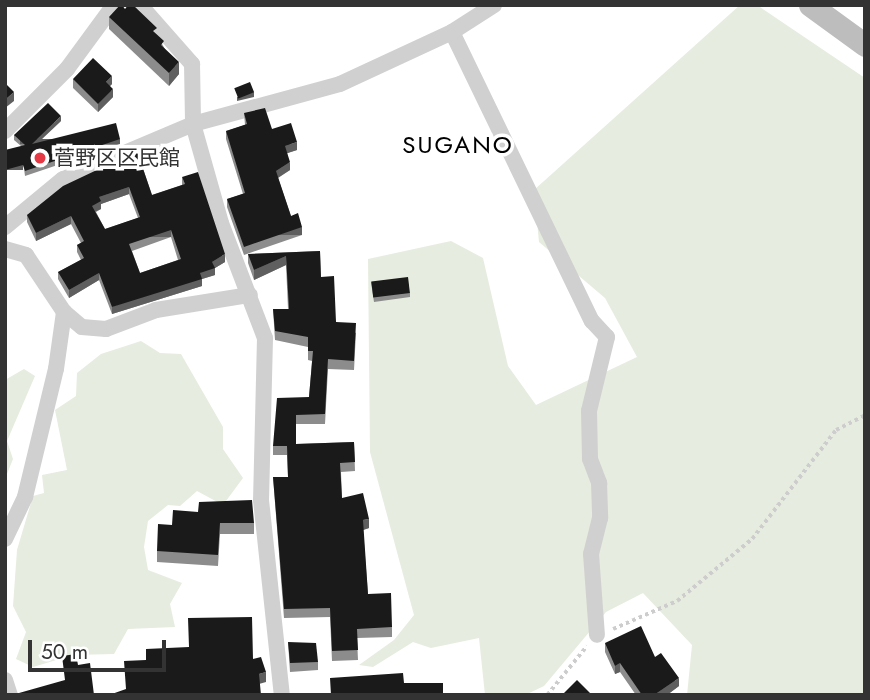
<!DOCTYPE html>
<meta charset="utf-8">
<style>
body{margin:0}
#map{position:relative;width:870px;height:700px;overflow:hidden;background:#fff;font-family:Jost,"Noto Sans JP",sans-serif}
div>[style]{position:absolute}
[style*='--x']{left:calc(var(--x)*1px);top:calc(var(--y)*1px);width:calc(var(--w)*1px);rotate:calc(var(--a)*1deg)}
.green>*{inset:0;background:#e6ecdf}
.path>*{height:3.5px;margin-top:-1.75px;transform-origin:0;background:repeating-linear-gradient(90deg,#cdcdcd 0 3.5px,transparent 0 7px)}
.minor>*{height:16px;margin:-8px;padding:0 8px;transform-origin:8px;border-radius:8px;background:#d0d0d0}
.secondary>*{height:23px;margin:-11.5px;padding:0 11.5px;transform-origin:11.5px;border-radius:11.5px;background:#bdbdbd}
.wall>*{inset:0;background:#8c8c8c}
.shaded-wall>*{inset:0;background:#5f5f5f;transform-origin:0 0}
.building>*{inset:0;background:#1a1a1a;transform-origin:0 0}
.dots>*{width:19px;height:19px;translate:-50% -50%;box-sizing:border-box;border:4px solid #fff;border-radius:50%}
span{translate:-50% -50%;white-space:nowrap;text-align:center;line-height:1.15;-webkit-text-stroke:7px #fff;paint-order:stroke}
.poi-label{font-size:21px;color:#333}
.left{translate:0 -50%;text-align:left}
.quarter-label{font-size:24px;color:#000;letter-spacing:2px}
.frame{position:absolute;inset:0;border:7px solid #333;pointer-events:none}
.scale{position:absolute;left:28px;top:640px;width:138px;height:32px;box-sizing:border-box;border:4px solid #333;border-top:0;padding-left:9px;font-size:21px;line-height:24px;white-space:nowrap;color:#333;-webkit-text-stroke:5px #fff;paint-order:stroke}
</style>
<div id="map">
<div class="green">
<div style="clip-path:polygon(740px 5px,757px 5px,865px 78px,865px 695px,687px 695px,692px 645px,643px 593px,606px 612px,544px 686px,525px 695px,485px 695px,479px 638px,431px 648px,413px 642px,373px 667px,359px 665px,394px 640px,414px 615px,370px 452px,368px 259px,451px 241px,483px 258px,508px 366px,536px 405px,637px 357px,605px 298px,539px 242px,534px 190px)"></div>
<div style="clip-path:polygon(141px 341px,160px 353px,181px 354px,223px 427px,223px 449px,243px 478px,223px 505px,197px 491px,180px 506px,168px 505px,148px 521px,144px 547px,148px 570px,182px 583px,170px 604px,175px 627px,128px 629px,114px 654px,73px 655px,33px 667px,16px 659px,26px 632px,13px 606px,17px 550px,33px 496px,44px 493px,42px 475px,67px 470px,55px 410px,76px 396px,77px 373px,101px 354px)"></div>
<div style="clip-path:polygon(24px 369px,35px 376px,7px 441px,13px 459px,5px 479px,5px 380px)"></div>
</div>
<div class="path">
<div style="--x:613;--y:629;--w:70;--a:-23.6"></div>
<div style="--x:677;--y:601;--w:97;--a:-39.6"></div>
<div style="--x:752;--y:539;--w:138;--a:-52.4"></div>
<div style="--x:836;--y:430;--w:33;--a:-27"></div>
<div style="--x:547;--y:695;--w:63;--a:-50.8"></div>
</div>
<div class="minor">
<div style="--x:140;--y:5;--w:79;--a:48.6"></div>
<div style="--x:192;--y:64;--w:60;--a:89"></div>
<div style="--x:193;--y:124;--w:103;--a:74.2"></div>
<div style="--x:221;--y:223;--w:123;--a:69.1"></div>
<div style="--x:265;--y:338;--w:162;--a:91.4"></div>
<div style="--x:261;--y:500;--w:196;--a:83.9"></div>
<div style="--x:452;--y:32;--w:321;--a:64.2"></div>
<div style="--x:592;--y:321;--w:22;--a:47"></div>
<div style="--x:607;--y:337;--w:76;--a:103.7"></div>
<div style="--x:589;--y:411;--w:48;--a:88.8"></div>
<div style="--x:590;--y:459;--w:26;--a:69"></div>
<div style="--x:599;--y:483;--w:35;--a:88"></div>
<div style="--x:600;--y:518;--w:37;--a:104"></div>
<div style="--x:591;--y:554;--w:81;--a:85.8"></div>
<div style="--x:5;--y:131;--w:88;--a:-45"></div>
<div style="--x:67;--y:69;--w:79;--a:-53.7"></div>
<div style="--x:5;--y:227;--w:75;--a:-39.6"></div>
<div style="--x:63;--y:179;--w:141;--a:-22.9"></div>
<div style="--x:193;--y:124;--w:152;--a:-15.2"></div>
<div style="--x:340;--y:84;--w:123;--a:-24.9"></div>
<div style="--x:452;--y:32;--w:50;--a:-32.7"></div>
<div style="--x:5;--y:249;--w:22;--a:16"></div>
<div style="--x:26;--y:255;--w:69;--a:56.3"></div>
<div style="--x:64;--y:312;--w:23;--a:40"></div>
<div style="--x:82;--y:327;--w:24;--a:5"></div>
<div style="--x:106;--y:329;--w:53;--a:-20.8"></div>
<div style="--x:156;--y:310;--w:95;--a:-9.1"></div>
<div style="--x:5;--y:539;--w:47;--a:-64.5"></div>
<div style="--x:25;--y:497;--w:132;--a:-76.4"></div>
<div style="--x:56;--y:369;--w:58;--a:-82"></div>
<div style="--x:5;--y:680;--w:16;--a:72"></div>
</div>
<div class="secondary">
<div style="--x:810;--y:5;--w:68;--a:36"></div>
</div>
<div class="wall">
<div style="clip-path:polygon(109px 17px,157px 35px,179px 74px,169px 86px,109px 29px)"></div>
<div style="clip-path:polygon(73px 79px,112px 84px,110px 86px,113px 97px,98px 112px,73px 88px)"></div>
<div style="clip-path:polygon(244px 113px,272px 129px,297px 150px,287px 153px,290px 170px,278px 178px,291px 216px,302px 235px,244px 255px,227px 207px,227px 199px,243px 194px,226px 139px,226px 131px,245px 125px)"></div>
<div style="clip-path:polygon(61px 121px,39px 142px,120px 144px,25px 176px,21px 146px,14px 140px,14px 135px)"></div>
<div style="clip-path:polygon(evenodd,137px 151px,152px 195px,182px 185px,182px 177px,225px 262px,215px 268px,215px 275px,202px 279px,202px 286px,112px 314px,99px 280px,69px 298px,58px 279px,58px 272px,81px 260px,77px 252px,77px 245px,81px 243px,71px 224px,36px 241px,27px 222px,27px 215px,137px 151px,129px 194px,138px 218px,105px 229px,96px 212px,101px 209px,101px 204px,129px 194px,137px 151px,171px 237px,178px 260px,140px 273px,132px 251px,171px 237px)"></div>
<div style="clip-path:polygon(320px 251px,321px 277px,336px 322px,356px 333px,354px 370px,328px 369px,325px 424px,296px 424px,296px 444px,354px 442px,355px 471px,341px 472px,342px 498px,369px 528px,363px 530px,368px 594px,392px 627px,392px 637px,357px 638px,358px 660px,332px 661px,330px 617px,284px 618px,273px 477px,288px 477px,287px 455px,273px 455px,273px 446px,309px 397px,312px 361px,308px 360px,308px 347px,275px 340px,273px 309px,288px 309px,286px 265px,254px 280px,248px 263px,248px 254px)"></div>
<div style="clip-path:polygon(371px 282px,410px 293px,410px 297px,374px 302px)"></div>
<div style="clip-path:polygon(198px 512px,254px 523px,254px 534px,220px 534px,218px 566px,157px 562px,157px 551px,172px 525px)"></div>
<div style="clip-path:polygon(288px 642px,318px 662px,318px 670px,290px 672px)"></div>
<div style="clip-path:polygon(605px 643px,655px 657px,679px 686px,667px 695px,636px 695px,620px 672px,615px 674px,605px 652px)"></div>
</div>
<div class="shaded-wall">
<div style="clip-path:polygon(179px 62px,179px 74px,169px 86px,169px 73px)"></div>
<div style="clip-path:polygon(112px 76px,112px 84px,106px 90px,106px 82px)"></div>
<div style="clip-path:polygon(113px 89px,113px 97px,98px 112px,98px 104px)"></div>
<div style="clip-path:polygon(14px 92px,14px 101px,5px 108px,5px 100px)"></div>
<div style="clip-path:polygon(254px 92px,254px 97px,237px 101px,237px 97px)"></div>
<div style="clip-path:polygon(61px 116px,61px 121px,32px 148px,32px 144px)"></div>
<div style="left:120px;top:139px;width:5px;height:100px;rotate:90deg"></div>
<div style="clip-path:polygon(297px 142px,297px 150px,285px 154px,285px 146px)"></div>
<div style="clip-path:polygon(290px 162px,290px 170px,276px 179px,276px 171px)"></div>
<div style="left:23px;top:165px;width:5px;height:19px;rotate:90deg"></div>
<div style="clip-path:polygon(129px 187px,129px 194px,101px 204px,101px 209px,92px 213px,92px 206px,99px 197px)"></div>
<div style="clip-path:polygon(71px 216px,71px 224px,36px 241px,36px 233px)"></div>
<div style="left:302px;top:227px;width:8px;height:61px;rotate:90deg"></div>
<div style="left:171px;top:230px;width:7px;height:44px;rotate:90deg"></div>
<div style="clip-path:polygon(225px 254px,225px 262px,215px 268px,215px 275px,202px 279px,202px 286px,112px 314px,112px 307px,200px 273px,212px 262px)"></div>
<div style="clip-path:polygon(286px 256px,286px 265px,254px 280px,254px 270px)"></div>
<div style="clip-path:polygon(99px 273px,99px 280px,69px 298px,69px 290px)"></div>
<div style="clip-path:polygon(369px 519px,369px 528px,363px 530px,363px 520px)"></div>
<div style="clip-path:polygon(620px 663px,620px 672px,615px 674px,615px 666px)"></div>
<div style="clip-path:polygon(266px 672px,266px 682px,259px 684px,259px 674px)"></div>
<div style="clip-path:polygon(679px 678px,679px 686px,667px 695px,654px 695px)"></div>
</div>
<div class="building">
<div style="clip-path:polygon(120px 5px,122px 5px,125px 9px,128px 5px,133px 5px,157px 28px,153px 31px,164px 41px,161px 45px,179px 62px,169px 73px,109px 17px)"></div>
<div style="clip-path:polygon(93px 58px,112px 76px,106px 82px,113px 89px,98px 104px,73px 79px)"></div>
<div style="left:250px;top:82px;width:11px;height:17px;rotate:68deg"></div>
<div style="clip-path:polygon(5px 83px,14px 92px,5px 100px)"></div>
<div style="clip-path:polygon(48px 103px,61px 116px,32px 144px,116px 123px,120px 139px,25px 171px,23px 165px,5px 170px,5px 150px,25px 145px,14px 135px)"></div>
<div style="clip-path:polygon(265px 108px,272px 129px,291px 123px,297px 142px,285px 146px,290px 162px,276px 171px,291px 216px,298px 213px,302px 227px,244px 247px,227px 199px,245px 193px,226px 131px,247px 124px,244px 113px)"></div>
<div style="clip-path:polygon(evenodd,137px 151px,152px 195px,185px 184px,182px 177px,198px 172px,225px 254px,212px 262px,215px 268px,200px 273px,202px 279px,112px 307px,99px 273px,69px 290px,58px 272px,84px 258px,77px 245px,84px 241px,71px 216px,36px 233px,27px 215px,63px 186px,137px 151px,129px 187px,140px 217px,105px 229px,92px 206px,101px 201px,99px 197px,129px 187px,137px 151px,171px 230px,181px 259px,140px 273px,129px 244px,171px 230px)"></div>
<div style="clip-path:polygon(320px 251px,321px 277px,334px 276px,336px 322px,356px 323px,354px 361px,328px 359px,325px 414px,296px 415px,296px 444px,354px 442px,355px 462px,340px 463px,342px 498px,363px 493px,369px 519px,363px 520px,368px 594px,391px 593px,392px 627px,357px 629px,358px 650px,332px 651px,330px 608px,284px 609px,273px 477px,288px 477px,287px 446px,273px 446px,277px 398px,309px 397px,313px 351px,308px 351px,308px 337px,275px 331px,273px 309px,289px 309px,286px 256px,254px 270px,248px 254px)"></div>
<div style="left:408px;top:277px;width:16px;height:37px;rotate:83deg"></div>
<div style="clip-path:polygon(252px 500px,254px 523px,220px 523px,218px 555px,157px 551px,158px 524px,172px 525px,173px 510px,198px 512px,199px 502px)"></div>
<div style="clip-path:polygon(252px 617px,253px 659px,261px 657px,266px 672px,259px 674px,261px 695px,109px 695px,126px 689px,124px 661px,146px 660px,146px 649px,189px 647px,188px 618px)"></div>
<div style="clip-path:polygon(641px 626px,655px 657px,661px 653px,679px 678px,654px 695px,642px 695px,620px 663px,615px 666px,605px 643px)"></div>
<div style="clip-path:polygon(288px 642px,316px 643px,318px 662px,290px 663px)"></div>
<div style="clip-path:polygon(76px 654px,78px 665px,90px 663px,94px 695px,20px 695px,19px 693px,65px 680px,62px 656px)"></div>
<div style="clip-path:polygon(403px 673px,404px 683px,443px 683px,443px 695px,331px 695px,330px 678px)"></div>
<div style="clip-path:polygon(577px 680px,592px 695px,562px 695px)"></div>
</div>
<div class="dots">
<div style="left:40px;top:158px;background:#e63946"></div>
</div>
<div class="poi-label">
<span class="left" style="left:54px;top:158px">菅野区区民館</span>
</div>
<div class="quarter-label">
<span style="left:458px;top:145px">SUGANO</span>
</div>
<div class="frame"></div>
<div class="scale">50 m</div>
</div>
